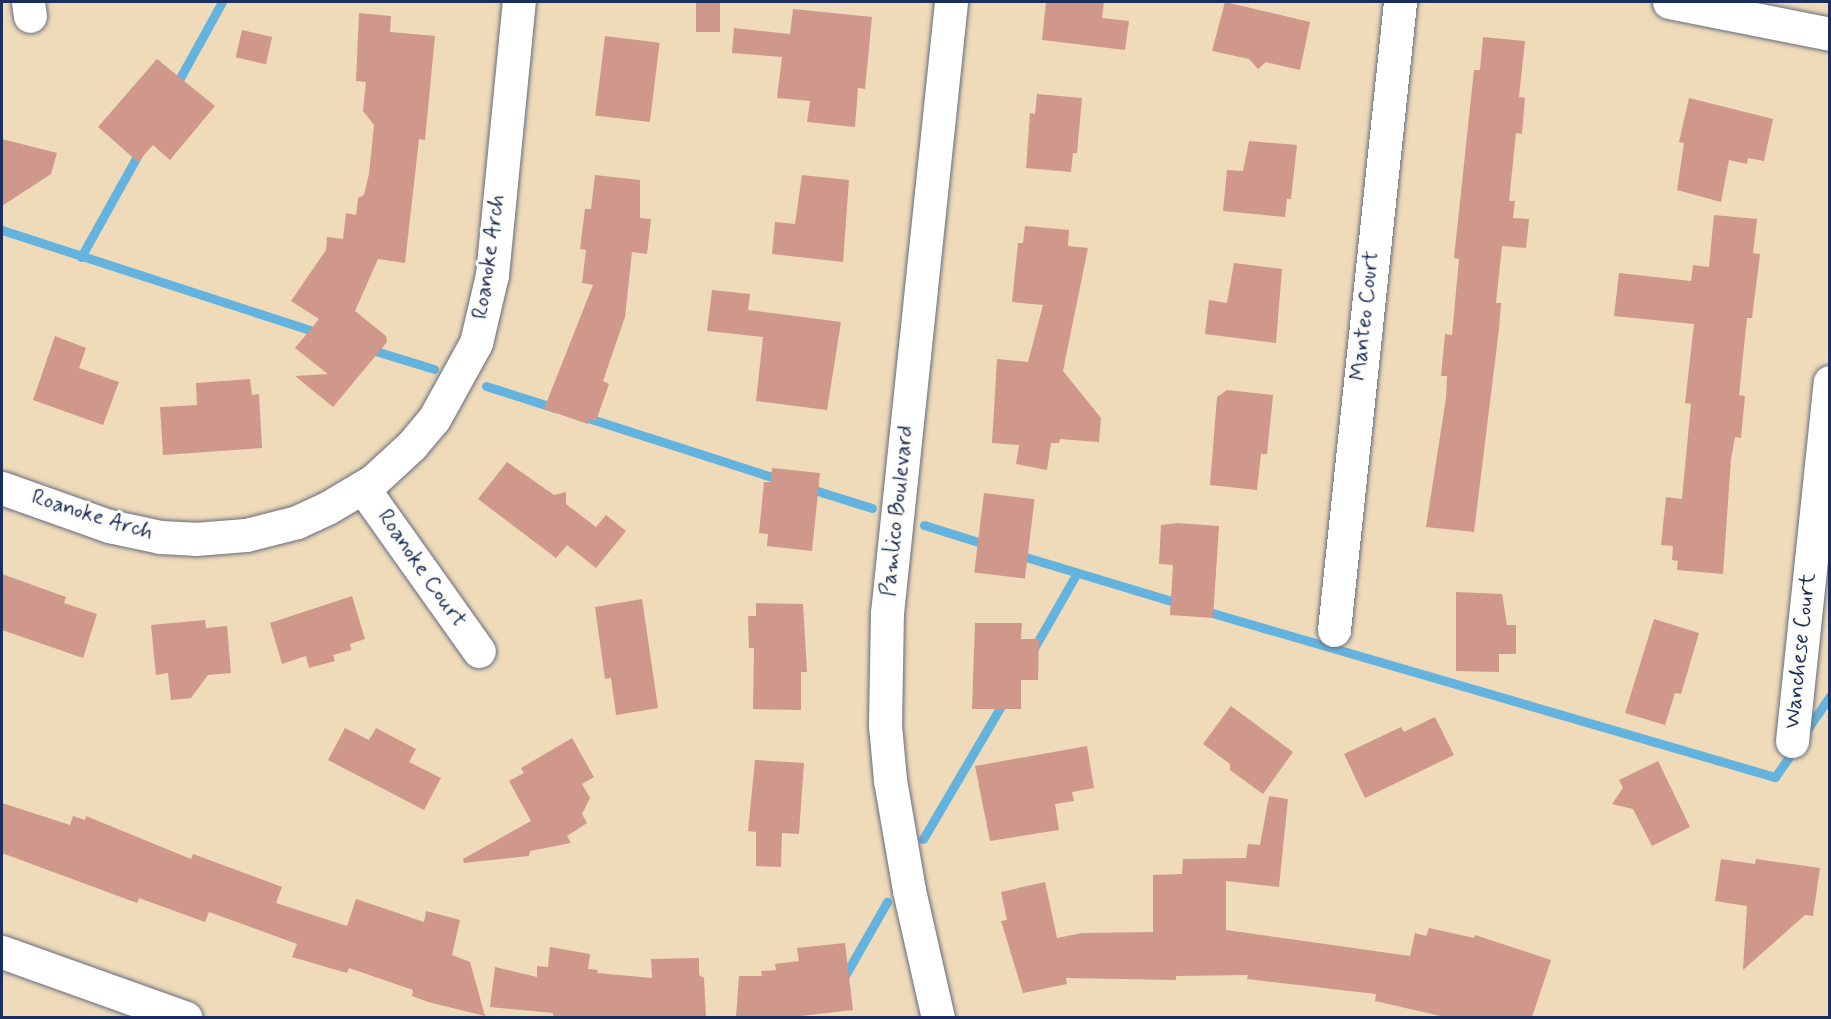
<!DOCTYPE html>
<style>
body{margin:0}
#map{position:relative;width:1831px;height:1019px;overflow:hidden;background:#efdbb9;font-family:Mynerve,sans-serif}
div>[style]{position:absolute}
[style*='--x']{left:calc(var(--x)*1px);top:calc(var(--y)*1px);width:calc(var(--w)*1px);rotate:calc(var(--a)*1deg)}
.stream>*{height:9px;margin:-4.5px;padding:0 4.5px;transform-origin:4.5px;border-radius:4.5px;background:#64b2de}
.building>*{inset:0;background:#d0978b;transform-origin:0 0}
.roads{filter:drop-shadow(0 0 2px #656b7e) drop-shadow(0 0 2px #656b7e)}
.minor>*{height:33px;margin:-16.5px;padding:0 16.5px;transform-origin:16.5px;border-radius:16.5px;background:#fff}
span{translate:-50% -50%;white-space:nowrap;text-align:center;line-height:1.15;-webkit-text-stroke:6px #fdfcf7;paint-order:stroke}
.street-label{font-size:22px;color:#1b2f5e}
.frame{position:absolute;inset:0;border:3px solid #1b2f5e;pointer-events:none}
</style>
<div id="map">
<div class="stream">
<div style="--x:175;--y:87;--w:97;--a:-61.1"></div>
<div style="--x:2;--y:230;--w:336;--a:18"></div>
<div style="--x:81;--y:257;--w:124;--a:-60.9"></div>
<div style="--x:369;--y:349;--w:68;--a:17.1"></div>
<div style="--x:486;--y:386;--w:72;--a:17.7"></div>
<div style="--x:585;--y:417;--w:206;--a:17.8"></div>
<div style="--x:808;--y:488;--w:67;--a:17.4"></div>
<div style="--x:924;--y:525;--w:67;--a:17.4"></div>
<div style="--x:1019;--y:555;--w:169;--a:16.8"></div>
<div style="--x:1202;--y:610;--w:597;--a:16.25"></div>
<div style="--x:1775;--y:777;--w:35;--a:-55"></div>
<div style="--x:1034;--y:648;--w:86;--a:-60.2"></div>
<div style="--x:1804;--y:734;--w:46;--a:-55.6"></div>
<div style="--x:923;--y:839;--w:162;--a:-59.6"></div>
<div style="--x:843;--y:979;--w:89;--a:-60.3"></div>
</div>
<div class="building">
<div style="left:696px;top:2px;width:24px;height:30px"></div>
<div style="clip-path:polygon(1046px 2px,1104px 2px,1102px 18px,1129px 21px,1125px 50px,1042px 40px)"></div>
<div style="clip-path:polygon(1225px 2px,1310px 22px,1300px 70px,1266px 62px,1258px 69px,1249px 59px,1212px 51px)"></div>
<div style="clip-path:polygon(793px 9px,872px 17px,865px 89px,858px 88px,855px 127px,807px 122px,810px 101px,777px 98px,782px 57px,732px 53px,734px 28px,790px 34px)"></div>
<div style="clip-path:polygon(359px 13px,391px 16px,390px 32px,435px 36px,425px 140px,419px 139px,405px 263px,378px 259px,355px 311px,386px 336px,387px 342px,333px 407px,295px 376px,328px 374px,295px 348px,319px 319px,291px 301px,326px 250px,327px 237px,343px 239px,346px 213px,356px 215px,358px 198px,364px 195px,369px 174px,374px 125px,363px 111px,366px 82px,356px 81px)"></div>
<div style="left:242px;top:30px;width:31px;height:28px;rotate:13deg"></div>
<div style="left:605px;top:36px;width:55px;height:80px;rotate:7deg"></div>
<div style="clip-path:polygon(1483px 37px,1525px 41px,1519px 97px,1525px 98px,1522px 134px,1516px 133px,1509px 201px,1515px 201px,1513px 218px,1529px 219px,1526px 248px,1502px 246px,1496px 303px,1501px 303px,1499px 329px,1474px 532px,1426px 527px,1446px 398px,1447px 376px,1441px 376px,1445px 334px,1452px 335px,1459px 259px,1454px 258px,1474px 70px,1480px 70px)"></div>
<div style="clip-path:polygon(157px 59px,215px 106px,170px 160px,153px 145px,138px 162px,98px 127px)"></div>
<div style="clip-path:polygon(1037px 94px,1082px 98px,1077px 153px,1073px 153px,1071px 172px,1026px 168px,1030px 113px,1035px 114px)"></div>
<div style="clip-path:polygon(1689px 98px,1773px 119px,1764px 161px,1748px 158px,1747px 164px,1729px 160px,1721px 202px,1677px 190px,1684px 143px,1679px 142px)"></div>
<div style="clip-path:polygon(2px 139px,57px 153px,51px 174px,2px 206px)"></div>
<div style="clip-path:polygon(1249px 141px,1297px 145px,1291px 199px,1287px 199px,1285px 217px,1223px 211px,1227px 170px,1243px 171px)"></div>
<div style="clip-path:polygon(595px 175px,640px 180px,640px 218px,651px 219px,647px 254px,632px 252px,625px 317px,603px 381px,609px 384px,596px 421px,589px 419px,588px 424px,544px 409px,593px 285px,582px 283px,586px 250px,580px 249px,585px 209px,591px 209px)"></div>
<div style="clip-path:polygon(802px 175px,849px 180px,843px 262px,772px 254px,775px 222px,795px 224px)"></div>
<div style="clip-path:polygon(1714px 215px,1757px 219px,1753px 253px,1760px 254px,1752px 318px,1747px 318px,1739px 395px,1745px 396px,1741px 438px,1735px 437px,1731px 459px,1723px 574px,1677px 570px,1678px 561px,1672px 560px,1673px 546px,1661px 545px,1666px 497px,1682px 499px,1691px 404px,1685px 403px,1694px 324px,1614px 316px,1619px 273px,1691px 281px,1693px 265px,1709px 267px)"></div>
<div style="clip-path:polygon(1025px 226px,1069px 230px,1068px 246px,1088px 248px,1063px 371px,1101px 418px,1099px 442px,1060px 439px,1059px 443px,1051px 443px,1047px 470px,1016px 464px,1019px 445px,992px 443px,997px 359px,1028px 362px,1043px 305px,1012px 302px,1018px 243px,1023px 243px)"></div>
<div style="clip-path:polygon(1234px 263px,1282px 269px,1276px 343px,1205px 334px,1209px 300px,1227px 303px)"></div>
<div style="clip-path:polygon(712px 290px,750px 294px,748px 310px,841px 322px,827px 410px,756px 401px,763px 337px,707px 331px)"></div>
<div style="clip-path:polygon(55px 336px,86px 348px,79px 368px,119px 382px,103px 425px,33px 400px)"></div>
<div style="clip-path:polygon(250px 379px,252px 395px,259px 394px,262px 448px,163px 455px,160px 407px,197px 405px,196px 383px)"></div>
<div style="clip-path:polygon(1227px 390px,1273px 395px,1267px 454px,1261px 454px,1257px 490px,1210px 485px,1217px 397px)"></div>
<div style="clip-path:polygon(507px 462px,554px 495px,566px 492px,566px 504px,596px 527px,606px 515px,626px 531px,596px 568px,567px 545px,556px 558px,478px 499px)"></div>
<div style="clip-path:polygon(772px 468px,820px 473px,812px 551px,767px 546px,768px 534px,759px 533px,764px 482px,771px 482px)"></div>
<div style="left:984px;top:493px;width:51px;height:80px;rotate:7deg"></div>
<div style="clip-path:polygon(1177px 523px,1219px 526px,1213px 618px,1170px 615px,1173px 565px,1159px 564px,1161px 525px)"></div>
<div style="clip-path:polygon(2px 574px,66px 597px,64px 603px,97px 614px,83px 658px,2px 630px)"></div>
<div style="clip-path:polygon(1456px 592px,1502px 594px,1507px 625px,1516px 625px,1516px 654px,1499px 654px,1499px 672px,1456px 671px)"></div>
<div style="clip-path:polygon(352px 596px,365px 639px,350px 644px,351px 650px,333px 655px,335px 661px,309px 668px,306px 656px,282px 664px,270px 623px)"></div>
<div style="clip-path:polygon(642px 599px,658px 708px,616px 715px,611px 678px,605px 679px,595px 607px)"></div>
<div style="clip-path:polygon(756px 603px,803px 604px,807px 672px,801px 672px,801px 710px,753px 709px,754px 648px,749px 648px,748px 616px,756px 616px)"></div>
<div style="clip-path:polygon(1654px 619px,1699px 633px,1681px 694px,1675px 693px,1665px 725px,1625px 713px)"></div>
<div style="clip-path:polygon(205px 620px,206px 628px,227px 626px,231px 673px,208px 675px,191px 698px,171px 700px,168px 673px,156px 675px,151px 625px)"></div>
<div style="clip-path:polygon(975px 623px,1022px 623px,1021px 639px,1039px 639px,1038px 680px,1021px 680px,1021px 709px,972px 709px)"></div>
<div style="clip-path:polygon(1231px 706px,1293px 752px,1263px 794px,1230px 770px,1230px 764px,1203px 744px)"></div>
<div style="clip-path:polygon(1435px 717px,1454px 755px,1365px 798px,1344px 754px,1401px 727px,1404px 732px)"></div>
<div style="clip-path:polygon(345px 728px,369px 740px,376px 728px,416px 749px,409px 762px,441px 778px,424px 810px,328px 760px)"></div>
<div style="clip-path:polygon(572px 738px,594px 777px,582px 784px,590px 798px,582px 814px,587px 823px,567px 836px,571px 843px,530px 851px,529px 856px,464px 863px,463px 859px,531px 821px,509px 781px,524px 773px,521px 768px)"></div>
<div style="clip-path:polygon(1087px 746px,1094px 788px,1072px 792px,1074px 801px,1055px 804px,1059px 830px,990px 841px,975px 766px)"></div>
<div style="clip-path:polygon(755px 760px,804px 763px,799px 834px,782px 833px,781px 867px,756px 866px,756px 832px,748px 831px)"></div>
<div style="clip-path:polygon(1658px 761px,1690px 827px,1652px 846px,1633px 809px,1612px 804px,1623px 788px,1619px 780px)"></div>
<div style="clip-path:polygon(1269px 796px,1288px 799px,1279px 887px,1226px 881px,1226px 930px,1410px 956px,1415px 933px,1426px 936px,1429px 928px,1474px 938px,1475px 935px,1551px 960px,1532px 1017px,1445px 1017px,1375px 1001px,1376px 994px,1247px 979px,1248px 975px,1176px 976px,1176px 980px,1066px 978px,1067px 984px,1023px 993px,1001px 921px,1007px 920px,1001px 892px,1045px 882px,1057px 938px,1082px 933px,1153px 932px,1153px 875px,1182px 874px,1183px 859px,1246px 858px,1248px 844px,1260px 845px)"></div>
<div style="clip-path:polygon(2px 803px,70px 825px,73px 816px,85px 820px,86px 816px,191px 859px,193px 854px,282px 887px,276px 903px,347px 926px,356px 899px,424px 922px,426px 911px,460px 920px,452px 955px,470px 962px,485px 1016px,428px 1002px,412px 996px,413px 990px,349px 968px,347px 973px,292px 957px,297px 944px,209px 912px,205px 922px,139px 898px,137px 903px,2px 853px)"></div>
<div style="clip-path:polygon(1721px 859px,1755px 864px,1756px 859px,1820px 868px,1813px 916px,1805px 915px,1743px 970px,1747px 906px,1715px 901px)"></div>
<div style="clip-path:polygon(845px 943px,853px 1010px,792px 1017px,736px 1017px,739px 976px,762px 976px,761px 971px,776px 970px,775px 964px,799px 961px,797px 948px)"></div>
<div style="clip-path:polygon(550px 947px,590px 954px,588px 969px,598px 970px,597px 973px,652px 978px,651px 959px,699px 958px,699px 975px,704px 978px,706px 1017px,553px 1017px,553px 1013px,490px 1007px,495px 967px,537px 977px,537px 966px,548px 967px)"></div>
</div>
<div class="roads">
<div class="minor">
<div style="--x:28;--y:2;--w:14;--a:82"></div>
<div style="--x:1669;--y:2;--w:164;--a:11.2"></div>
<div style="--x:2;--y:488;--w:114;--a:19.6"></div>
<div style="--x:109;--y:526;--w:52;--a:12.2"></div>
<div style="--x:160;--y:537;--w:35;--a:3"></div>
<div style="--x:195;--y:539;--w:51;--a:-4.5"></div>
<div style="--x:246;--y:535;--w:53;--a:-14.3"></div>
<div style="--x:297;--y:522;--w:35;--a:-25"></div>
<div style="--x:329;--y:507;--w:51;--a:-30.6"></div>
<div style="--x:373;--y:481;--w:53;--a:-42.7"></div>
<div style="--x:412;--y:445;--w:34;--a:-50"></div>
<div style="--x:434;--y:419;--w:87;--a:-61.1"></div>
<div style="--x:476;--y:343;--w:70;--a:-76.8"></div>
<div style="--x:492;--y:275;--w:274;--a:-84.4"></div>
<div style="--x:363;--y:488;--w:200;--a:54.6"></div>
<div style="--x:1334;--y:630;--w:631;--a:-84"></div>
<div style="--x:1792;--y:741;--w:361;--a:-84"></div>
<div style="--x:2;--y:952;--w:195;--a:19.7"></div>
<div style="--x:938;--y:1018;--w:131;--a:-102.8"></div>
<div style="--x:909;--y:890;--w:112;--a:-99.8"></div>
<div style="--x:890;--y:780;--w:55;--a:-95.2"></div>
<div style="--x:885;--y:725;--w:112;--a:-89"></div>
<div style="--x:887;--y:613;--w:614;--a:-84.02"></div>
</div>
</div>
<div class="street-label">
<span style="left:490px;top:257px;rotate:-82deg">Roanoke Arch</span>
<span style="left:1366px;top:316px;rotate:-84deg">Manteo Court</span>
<span style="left:898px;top:511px;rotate:-84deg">Pamlico Boulevard</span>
<span style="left:92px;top:516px;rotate:17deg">Roanoke Arch</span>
<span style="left:421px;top:569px;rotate:55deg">Roanoke Court</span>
<span style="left:1801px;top:651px;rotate:-84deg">Wanchese Court</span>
</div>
<div class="frame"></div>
</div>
